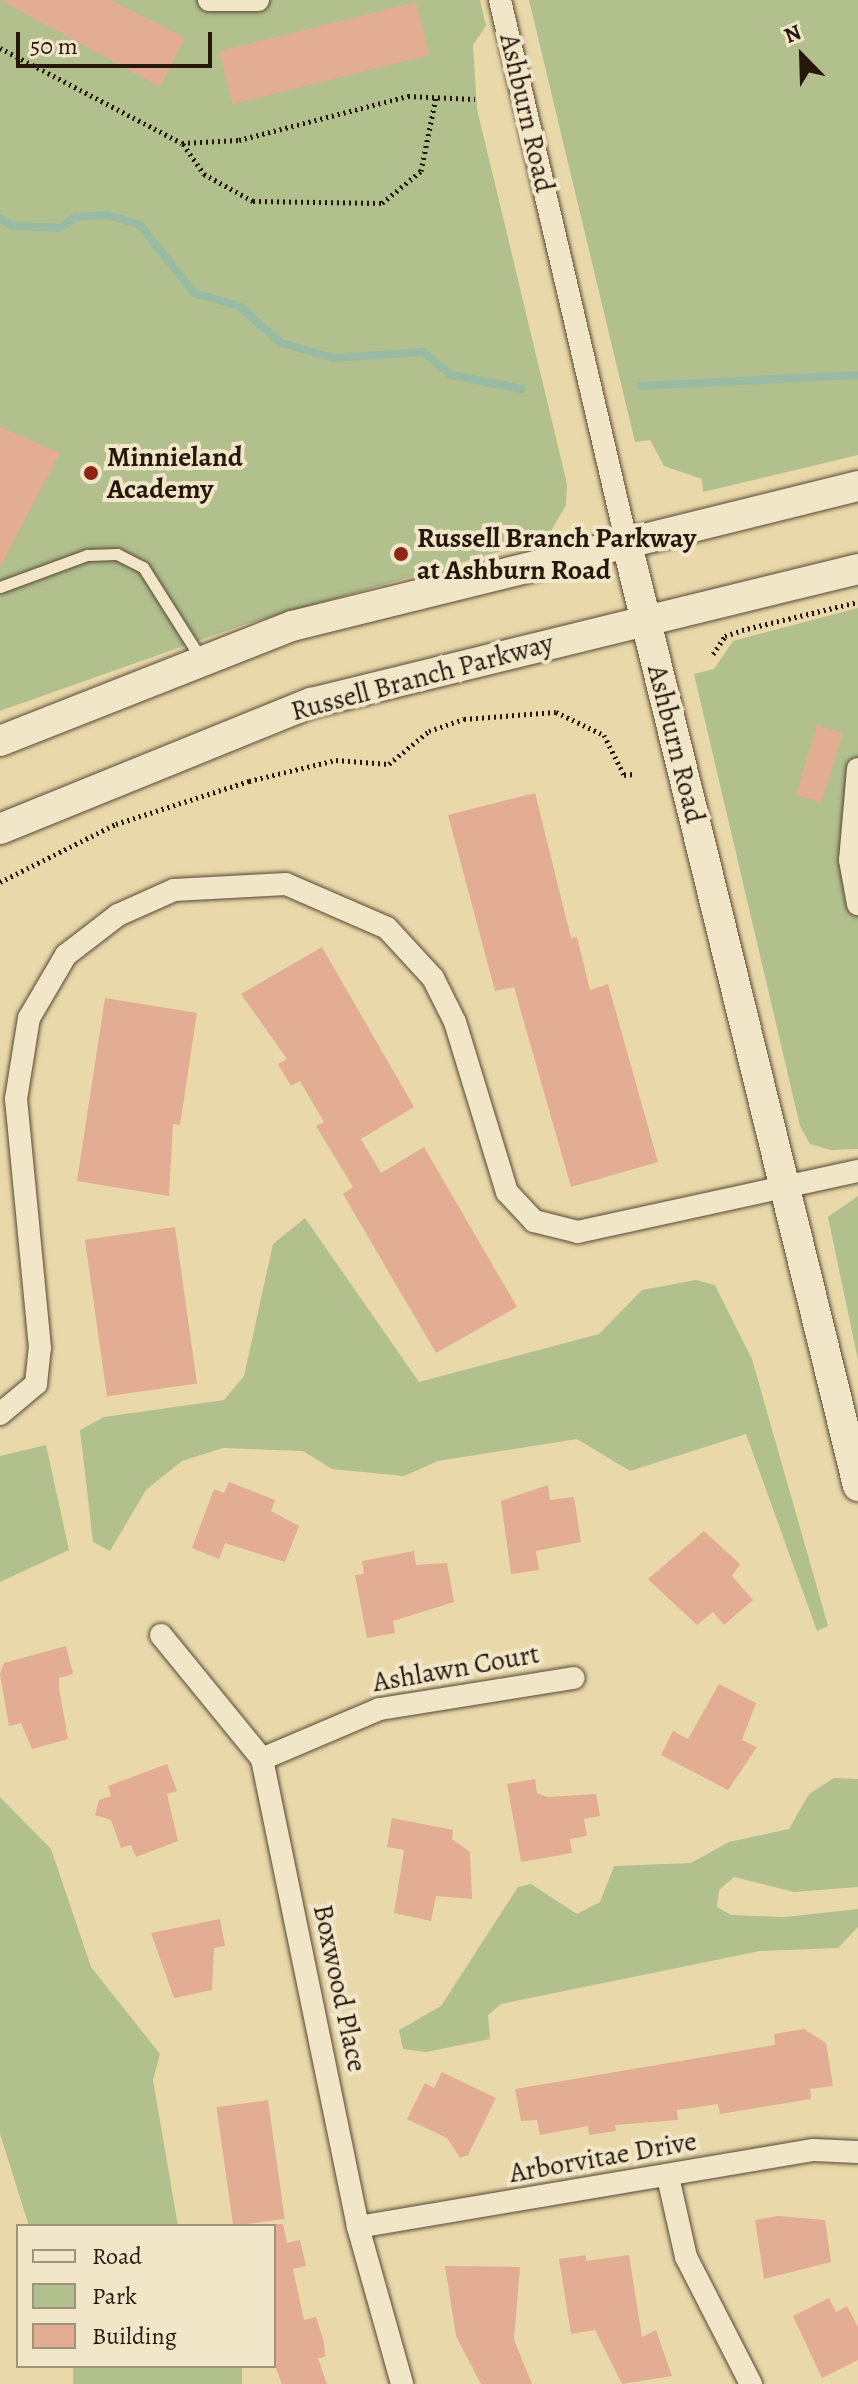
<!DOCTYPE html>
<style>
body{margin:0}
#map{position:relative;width:858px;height:2384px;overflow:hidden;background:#e9d9aa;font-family:Alegreya,serif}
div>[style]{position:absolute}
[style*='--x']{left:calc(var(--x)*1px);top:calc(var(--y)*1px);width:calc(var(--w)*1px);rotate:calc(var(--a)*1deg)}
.green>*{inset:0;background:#b1c08d;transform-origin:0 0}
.stream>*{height:8px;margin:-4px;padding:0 4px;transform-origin:4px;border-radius:4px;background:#99bba4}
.building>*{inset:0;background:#e2ad93;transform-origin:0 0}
.path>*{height:5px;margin-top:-2.5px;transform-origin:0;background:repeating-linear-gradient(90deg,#27180d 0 2px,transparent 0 6px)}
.roads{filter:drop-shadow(0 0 2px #584834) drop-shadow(0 0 2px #584834)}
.lane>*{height:11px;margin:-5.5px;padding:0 5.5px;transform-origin:5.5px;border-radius:5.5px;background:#f1e6c8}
.street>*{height:22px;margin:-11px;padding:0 11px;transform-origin:11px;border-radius:11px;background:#f1e6c8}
.secondary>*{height:30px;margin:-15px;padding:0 15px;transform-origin:15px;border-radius:15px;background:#f1e6c8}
.dots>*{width:22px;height:22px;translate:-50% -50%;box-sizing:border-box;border:4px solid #f1e6c8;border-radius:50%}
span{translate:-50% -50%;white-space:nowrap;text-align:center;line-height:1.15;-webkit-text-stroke:8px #f1e6c8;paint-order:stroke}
.street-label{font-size:28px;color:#27180d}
.poi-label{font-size:28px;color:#27180d;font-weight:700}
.left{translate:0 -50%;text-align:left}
.legend{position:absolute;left:16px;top:2224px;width:260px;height:144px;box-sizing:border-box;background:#f1e6c8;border:2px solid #a0947d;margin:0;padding:10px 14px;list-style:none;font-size:24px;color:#27180d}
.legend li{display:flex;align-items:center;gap:16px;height:40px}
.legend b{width:40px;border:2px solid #a0947d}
.north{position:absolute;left:762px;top:16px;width:80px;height:80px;-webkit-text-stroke:6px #f1e6c8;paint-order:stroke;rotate:337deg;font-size:22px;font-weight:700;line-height:32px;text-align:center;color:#27180d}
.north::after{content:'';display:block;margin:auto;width:28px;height:36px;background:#27180d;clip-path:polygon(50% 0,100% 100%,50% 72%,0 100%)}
.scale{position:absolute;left:16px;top:32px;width:196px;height:36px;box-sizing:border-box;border:4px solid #27180d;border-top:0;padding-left:10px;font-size:24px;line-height:28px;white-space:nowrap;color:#27180d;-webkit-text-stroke:6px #f1e6c8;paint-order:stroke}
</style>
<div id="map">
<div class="green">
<div style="clip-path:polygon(0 0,480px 0,486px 26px,473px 45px,477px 109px,567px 484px,566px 505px,547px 538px,243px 625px,0 711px)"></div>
<div style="clip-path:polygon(529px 0,858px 0,858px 455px,703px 492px,702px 479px,664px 466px,650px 440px,635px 442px)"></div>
<div style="clip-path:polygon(858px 608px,858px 1149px,831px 1150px,810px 1144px,800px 1126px,694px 674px,714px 669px,733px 641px)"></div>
<div style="clip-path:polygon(858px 1196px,858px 1360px,828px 1217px)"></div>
<div style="clip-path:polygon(305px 1218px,419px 1382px,599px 1334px,642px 1290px,696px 1280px,715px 1285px,752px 1359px,828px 1626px,817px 1631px,746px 1434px,630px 1471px,577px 1439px,438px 1461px,404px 1476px,332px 1469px,303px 1451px,223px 1448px,182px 1461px,146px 1490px,110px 1551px,93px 1542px,80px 1430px,104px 1417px,224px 1400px,244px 1376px,273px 1244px)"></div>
<div style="clip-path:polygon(46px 1445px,69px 1550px,0 1582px,0 1456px)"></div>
<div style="clip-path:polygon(834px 1778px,858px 1779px,858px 1887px,794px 1892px,734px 1877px,719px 1890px,717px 1907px,731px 1915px,785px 1917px,858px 1909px,858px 1927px,838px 1948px,760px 1951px,501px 2004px,488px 2015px,490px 2039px,426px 2052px,403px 2049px,399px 2030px,441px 2006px,518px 1887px,531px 1884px,577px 1914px,600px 1902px,614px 1866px,691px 1863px,729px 1842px,789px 1829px,809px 1794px)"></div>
<div style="clip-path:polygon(0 1797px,51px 1849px,91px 1967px,160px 2054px,153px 2080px,178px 2226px,29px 2226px,0 2134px)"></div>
<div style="left:73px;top:2366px;width:169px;height:19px"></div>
</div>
<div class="stream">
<div style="--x:0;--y:218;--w:14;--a:34"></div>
<div style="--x:12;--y:226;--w:48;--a:2.4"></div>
<div style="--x:60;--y:228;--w:19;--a:-35"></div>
<div style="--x:76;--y:217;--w:32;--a:-4"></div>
<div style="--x:108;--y:215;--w:34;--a:17"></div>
<div style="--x:140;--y:225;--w:87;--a:51.5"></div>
<div style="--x:194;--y:293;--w:47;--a:16.1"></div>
<div style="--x:239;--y:306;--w:56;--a:41.4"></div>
<div style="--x:281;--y:343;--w:55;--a:15.8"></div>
<div style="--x:334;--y:358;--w:89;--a:-3.9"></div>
<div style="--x:423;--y:352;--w:36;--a:39"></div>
<div style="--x:451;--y:375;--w:72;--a:11.2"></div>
<div style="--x:641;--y:386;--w:217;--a:-2.9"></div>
</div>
<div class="building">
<div style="clip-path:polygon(0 0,111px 0,185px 38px,160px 87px)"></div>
<div style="left:416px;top:2px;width:55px;height:203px;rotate:76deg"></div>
<div style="clip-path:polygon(0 427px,60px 453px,0 567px)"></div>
<div style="left:817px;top:725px;width:27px;height:73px;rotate:17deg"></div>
<div style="clip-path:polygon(535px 793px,571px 938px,577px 937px,590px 990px,608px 984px,658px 1162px,571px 1187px,514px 987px,495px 991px,448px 815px)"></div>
<div style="clip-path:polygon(322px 947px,414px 1107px,361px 1139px,381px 1173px,424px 1147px,517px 1307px,436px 1353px,343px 1194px,353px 1187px,316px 1126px,324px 1122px,300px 1081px,291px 1086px,278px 1064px,287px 1059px,241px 994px)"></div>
<div style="clip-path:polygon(105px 998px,197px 1013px,180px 1125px,173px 1124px,169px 1196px,77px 1181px)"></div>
<div style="left:175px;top:1227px;width:158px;height:91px;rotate:82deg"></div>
<div style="clip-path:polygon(229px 1482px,275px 1500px,271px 1511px,299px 1526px,285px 1562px,225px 1543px,219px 1559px,192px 1548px,214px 1489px,224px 1493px)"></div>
<div style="clip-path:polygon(548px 1485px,550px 1500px,574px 1497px,581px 1542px,536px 1551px,539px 1570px,511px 1574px,501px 1501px)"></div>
<div style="clip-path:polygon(704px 1531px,740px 1564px,732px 1576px,753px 1600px,724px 1625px,713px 1612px,697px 1625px,648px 1579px)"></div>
<div style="clip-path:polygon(414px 1551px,416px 1565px,447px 1563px,454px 1602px,393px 1621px,395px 1633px,367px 1638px,355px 1575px,364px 1574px,362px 1561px)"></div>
<div style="clip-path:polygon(66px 1646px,73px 1674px,59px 1678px,59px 1688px,68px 1739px,32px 1749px,21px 1723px,9px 1726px,0 1674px,4px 1663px)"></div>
<div style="clip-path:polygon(719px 1684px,756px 1703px,742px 1740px,757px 1747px,728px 1790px,661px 1755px,673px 1731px,688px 1739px)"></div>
<div style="clip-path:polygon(167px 1764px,177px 1791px,167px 1794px,178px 1841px,136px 1857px,131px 1845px,121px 1848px,111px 1820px,95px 1815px,99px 1800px,111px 1796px,108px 1786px)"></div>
<div style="clip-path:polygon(535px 1779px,537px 1793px,548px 1797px,596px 1794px,600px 1816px,584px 1819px,587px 1836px,570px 1839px,572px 1853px,521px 1862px,507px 1784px)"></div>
<div style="clip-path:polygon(392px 1818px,453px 1830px,452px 1839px,470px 1852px,472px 1899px,436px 1896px,431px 1921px,394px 1913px,404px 1850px,387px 1847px)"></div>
<div style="clip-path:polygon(220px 1919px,225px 1946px,214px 1948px,212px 1990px,174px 1998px,151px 1933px)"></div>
<div style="clip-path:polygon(804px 2029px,826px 2043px,833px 2086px,810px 2089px,811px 2099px,720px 2114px,718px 2104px,677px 2110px,678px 2120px,615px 2125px,616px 2131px,589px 2135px,588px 2126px,540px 2135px,537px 2120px,521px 2121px,515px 2089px,775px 2045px,774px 2034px)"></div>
<div style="clip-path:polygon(442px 2072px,496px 2098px,468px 2155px,460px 2158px,447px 2138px,407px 2119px,425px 2083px,434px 2088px)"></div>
<div style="left:268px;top:2100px;width:120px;height:52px;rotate:82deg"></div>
<div style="clip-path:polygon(778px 2216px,825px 2220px,831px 2262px,764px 2279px,755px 2220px)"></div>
<div style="clip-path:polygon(274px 2224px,283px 2224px,287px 2243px,300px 2240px,306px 2266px,293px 2269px,304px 2320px,316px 2317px,324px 2342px,325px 2357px,318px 2358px,327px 2384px,282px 2384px,274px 2364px)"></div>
<div style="clip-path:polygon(586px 2255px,586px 2261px,629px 2255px,642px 2337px,656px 2330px,672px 2376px,622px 2384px,595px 2330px,571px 2334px,559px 2259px)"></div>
<div style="clip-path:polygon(445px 2266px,520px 2267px,514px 2340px,532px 2384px,481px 2384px,456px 2336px)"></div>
<div style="clip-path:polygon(829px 2298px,836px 2312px,847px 2306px,858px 2327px,858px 2360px,822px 2378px,793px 2316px)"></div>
</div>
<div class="path">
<div style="--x:0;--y:48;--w:205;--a:27.6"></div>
<div style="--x:182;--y:143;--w:57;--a:-3"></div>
<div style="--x:239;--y:140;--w:175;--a:-14.6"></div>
<div style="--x:408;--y:96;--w:67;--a:2.6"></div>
<div style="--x:183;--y:144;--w:37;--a:55"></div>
<div style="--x:204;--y:174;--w:56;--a:28.9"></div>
<div style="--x:253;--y:201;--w:129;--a:0.9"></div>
<div style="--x:382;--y:203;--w:50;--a:-39.4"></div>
<div style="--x:421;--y:171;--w:76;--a:-78.5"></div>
<div style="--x:713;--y:654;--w:22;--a:-56"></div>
<div style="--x:725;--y:636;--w:18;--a:-19"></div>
<div style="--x:742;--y:630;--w:119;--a:-13.6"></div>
<div style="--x:0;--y:882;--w:130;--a:-26.6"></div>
<div style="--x:116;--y:824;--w:140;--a:-17.9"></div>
<div style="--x:249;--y:781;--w:89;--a:-13.6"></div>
<div style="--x:336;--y:760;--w:53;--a:4.3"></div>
<div style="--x:389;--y:764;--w:52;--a:-39.5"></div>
<div style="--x:429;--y:731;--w:37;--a:-19"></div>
<div style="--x:464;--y:719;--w:92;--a:-4.4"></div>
<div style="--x:556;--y:712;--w:53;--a:25.6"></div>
<div style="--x:604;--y:735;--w:45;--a:63.4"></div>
<div style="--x:624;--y:775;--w:10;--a:-6"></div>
</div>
<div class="roads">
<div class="lane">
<div style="--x:0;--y:587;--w:93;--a:-20.2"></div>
<div style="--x:87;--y:555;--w:30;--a:-2"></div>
<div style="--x:117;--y:554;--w:29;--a:27"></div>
<div style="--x:143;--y:567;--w:107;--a:57.7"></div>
</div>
<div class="street">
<div style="--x:209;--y:0;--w:49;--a:0"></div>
<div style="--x:500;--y:0;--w:559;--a:76.86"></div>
<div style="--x:858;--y:769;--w:91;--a:95"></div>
<div style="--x:850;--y:860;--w:45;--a:79.7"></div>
<div style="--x:0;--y:1414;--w:47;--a:-39.8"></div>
<div style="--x:36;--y:1384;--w:36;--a:-84"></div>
<div style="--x:40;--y:1348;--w:250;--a:-95.5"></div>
<div style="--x:16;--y:1099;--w:82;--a:-80.9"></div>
<div style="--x:29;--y:1018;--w:73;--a:-59.6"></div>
<div style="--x:66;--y:955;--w:66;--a:-37.6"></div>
<div style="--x:118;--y:915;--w:61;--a:-24.1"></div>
<div style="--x:174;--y:890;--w:112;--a:-3.1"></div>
<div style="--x:286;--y:884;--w:110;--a:23.5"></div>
<div style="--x:387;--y:928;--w:68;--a:47.4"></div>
<div style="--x:433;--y:978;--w:49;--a:63.4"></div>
<div style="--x:455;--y:1022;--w:178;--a:73"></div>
<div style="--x:507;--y:1192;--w:40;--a:47"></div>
<div style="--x:534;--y:1221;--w:45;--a:14"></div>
<div style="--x:578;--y:1232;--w:287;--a:-12.3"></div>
<div style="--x:161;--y:1635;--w:160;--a:50.8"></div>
<div style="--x:262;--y:1759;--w:478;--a:78.4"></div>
<div style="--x:358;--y:2227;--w:163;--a:74.3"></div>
<div style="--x:262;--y:1759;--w:128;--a:-23"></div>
<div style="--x:380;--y:1709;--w:196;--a:-9.1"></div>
<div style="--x:668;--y:2177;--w:82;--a:77.3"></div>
<div style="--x:686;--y:2257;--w:143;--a:62.9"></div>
<div style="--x:358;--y:2227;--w:462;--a:-9.6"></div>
<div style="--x:814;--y:2150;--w:44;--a:2.6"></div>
</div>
<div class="secondary">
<div style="--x:627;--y:544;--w:970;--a:76.22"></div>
<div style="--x:0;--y:741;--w:314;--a:-21.5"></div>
<div style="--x:292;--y:626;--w:583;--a:-13.89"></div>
<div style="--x:0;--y:829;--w:336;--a:-22.1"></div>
<div style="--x:311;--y:703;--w:563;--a:-13.76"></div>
</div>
</div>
<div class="dots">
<div style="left:91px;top:473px;background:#8f2418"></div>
<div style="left:401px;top:554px;background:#8f2418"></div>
</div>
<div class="street-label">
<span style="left:527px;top:113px;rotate:77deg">Ashburn Road</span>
<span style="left:422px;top:677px;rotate:-15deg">Russell Branch Parkway</span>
<span style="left:676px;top:744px;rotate:76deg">Ashburn Road</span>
<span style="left:456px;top:1668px;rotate:-10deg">Ashlawn Court</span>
<span style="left:340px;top:1988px;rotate:78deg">Boxwood Place</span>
<span style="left:603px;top:2157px;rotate:-10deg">Arborvitae Drive</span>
</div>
<div class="poi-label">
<span class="left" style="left:107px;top:473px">Minnieland<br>Academy</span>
<span class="left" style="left:417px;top:554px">Russell Branch Parkway<br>at Ashburn Road</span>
</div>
<ul class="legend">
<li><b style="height:10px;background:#f1e6c8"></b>Road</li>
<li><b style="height:22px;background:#b1c08d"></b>Park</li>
<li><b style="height:22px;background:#e2ad93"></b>Building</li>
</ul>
<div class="north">N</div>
<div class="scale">50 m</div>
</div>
